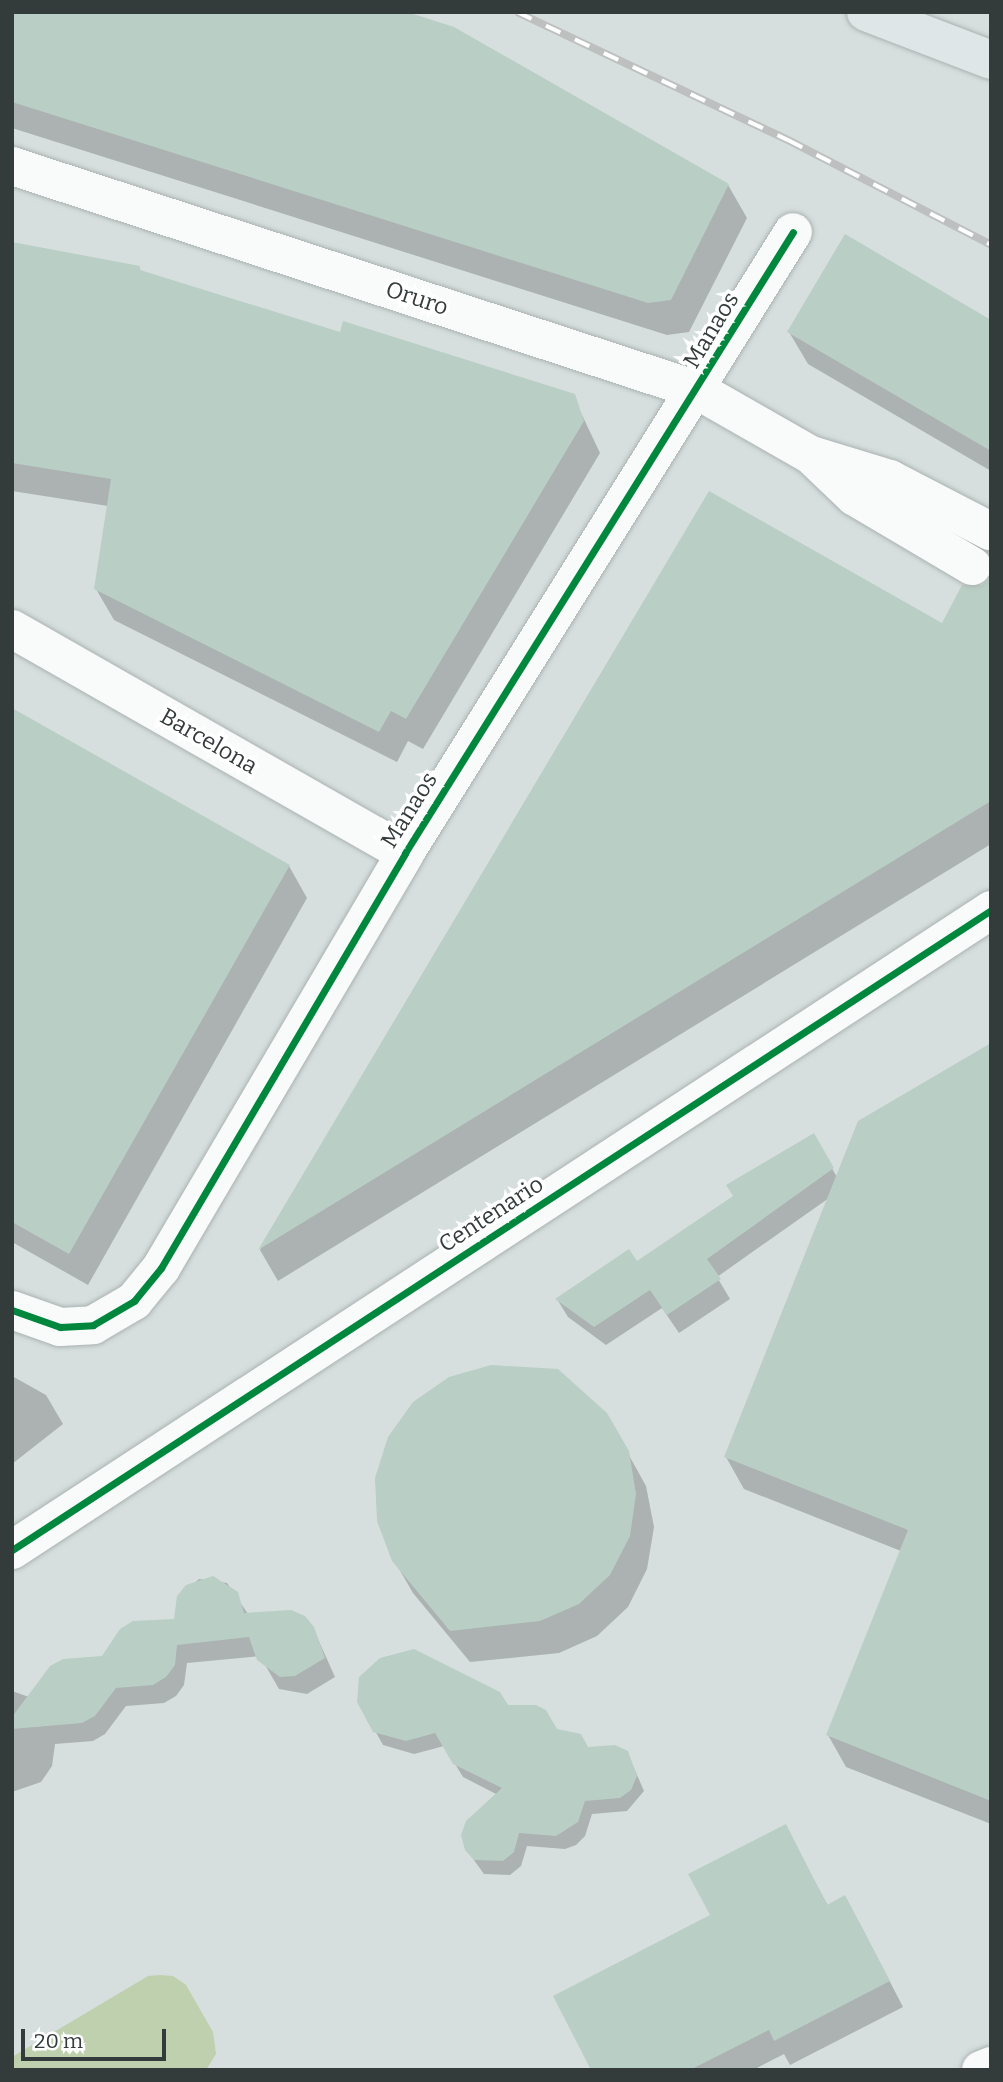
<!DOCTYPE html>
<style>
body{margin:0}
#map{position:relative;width:1003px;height:2082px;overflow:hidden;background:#d6dfde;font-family:Bitter,serif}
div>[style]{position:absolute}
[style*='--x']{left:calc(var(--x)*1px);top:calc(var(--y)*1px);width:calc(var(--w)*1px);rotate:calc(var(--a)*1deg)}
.green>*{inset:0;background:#bed0ae}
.shadow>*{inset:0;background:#0003}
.building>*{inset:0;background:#b9cec4}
.roads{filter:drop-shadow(0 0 2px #abb2b1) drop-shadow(0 0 2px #abb2b1)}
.street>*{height:38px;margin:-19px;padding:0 19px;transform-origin:19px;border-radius:19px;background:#f9fafa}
.secondary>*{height:38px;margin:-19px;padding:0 19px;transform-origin:19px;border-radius:19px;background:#f9fafa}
.primary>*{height:38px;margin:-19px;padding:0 19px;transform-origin:19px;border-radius:19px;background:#dee6e8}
.rail>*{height:8px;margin-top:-4px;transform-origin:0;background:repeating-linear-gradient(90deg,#fff 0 16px,#bdc0bf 0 32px);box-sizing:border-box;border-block:2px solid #bdc0bf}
.cycleway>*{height:7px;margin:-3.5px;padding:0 3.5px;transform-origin:3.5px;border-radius:3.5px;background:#00873e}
span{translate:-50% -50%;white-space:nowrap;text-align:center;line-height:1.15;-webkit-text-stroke:7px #fff;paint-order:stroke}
.street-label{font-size:23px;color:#343b3b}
.frame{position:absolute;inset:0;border:14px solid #343b3b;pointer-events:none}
.scale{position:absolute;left:21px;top:2029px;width:145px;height:32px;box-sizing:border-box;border:4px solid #343b3b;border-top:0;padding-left:9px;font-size:21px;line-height:24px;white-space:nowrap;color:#343b3b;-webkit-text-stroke:5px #fff;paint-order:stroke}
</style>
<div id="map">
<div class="green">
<div style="clip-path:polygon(160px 1975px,173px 1976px,186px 1985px,213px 2032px,216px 2054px,206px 2070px,12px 2070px,12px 2057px,148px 1976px)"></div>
</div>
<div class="shadow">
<div style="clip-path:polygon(12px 12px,728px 185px,747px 218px,689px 332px,667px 335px,12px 128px)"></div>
<div style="clip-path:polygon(12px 244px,139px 267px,142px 273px,341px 335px,573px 396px,600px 453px,423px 749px,408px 741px,397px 762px,114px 620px,96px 589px,108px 506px,12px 491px)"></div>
<div style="clip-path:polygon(991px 322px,991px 471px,808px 364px,789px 332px)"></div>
<div style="clip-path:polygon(710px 493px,943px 625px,991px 579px,991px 844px,278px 1281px,260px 1250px)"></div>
<div style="clip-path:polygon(12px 710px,289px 866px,307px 898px,88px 1285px,12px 1242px)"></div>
<div style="clip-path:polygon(991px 1045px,991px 1824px,846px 1767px,828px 1735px,901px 1551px,744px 1489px,726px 1457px,829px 1198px,717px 1277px,730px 1299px,679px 1333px,662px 1308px,606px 1345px,568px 1317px,557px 1299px,636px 1264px,735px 1197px,813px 1136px,837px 1177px)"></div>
<div style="clip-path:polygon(12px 1376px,46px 1395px,63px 1424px,12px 1464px)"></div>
<div style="clip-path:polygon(606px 1414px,646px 1486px,654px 1527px,647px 1569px,628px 1607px,597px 1636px,559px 1653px,470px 1662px,413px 1593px,394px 1560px)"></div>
<div style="clip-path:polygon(199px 1579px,227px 1583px,248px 1614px,313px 1628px,335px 1677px,307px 1694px,279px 1689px,260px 1656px,187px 1663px,184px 1685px,176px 1696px,164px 1703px,126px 1706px,105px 1734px,93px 1741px,55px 1744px,52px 1766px,41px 1782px,12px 1792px,12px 1691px,29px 1697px,176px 1620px,179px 1597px)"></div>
<div style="clip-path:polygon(359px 1702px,507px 1707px,587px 1749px,627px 1752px,644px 1791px,627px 1811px,592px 1814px,585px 1836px,576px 1845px,565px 1849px,527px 1846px,521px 1866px,510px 1875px,484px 1874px,466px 1849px,498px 1795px,463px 1777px,444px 1746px,414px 1754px,383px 1745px)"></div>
<div style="clip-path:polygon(785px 1826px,828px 1906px,859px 1922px,903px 2007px,790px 2065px,784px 2054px,753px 2070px,593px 2070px)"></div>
</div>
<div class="building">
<div style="clip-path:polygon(12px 12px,407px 12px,454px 27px,729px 184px,671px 300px,648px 303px,12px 102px)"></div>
<div style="clip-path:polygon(845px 234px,991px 320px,991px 451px,787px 332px)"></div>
<div style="clip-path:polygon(12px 242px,140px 266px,140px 270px,340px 332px,343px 321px,575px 394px,584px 421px,406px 719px,391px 711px,379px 732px,94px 589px,111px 479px,12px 463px)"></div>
<div style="clip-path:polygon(709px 491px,942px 623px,962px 585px,982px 585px,991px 577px,991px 801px,258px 1250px)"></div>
<div style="clip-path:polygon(12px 708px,290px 865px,69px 1254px,12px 1222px)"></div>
<div style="clip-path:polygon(991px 1043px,991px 1801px,826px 1735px,908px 1530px,724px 1457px,858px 1121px)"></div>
<div style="clip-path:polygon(814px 1133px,834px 1168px,707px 1259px,721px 1279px,667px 1315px,650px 1290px,594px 1327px,555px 1299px,629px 1249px,637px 1261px,733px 1196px,726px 1185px)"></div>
<div style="clip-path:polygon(491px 1365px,558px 1369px,607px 1413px,629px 1451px,636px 1494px,630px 1536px,610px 1575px,579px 1604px,540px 1621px,450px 1631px,392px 1561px,377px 1521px,375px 1478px,388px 1437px,413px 1402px,449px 1377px)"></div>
<div style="clip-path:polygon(213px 1576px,238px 1592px,244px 1613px,291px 1610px,305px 1616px,314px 1627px,325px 1658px,295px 1676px,280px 1677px,257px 1660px,249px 1637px,177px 1645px,175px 1665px,166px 1677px,153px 1685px,116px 1688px,95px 1716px,82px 1723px,12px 1729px,12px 1717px,50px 1666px,63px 1659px,102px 1656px,120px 1629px,133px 1621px,174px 1619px,177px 1596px,186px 1585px)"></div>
<div style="clip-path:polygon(414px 1649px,500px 1692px,508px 1705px,536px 1705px,546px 1710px,557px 1729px,581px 1734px,588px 1747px,615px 1745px,628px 1751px,637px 1776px,631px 1790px,620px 1798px,585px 1801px,578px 1822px,556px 1836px,519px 1833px,514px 1852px,503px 1861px,474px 1860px,465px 1850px,461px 1835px,466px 1821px,502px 1788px,453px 1764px,435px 1733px,406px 1741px,373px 1732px,357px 1702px,359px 1677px,380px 1658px)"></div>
<div style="clip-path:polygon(786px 1824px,827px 1905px,845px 1895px,890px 1981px,774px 2041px,769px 2030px,690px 2070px,591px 2070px,553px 1996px,710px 1915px,688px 1874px)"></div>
</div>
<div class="roads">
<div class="street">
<div style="--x:12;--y:166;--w:721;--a:18.11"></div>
<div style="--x:697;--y:390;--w:131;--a:29.7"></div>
<div style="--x:811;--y:455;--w:83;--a:16.9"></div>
<div style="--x:890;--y:479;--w:113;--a:27.5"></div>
<div style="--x:815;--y:459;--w:55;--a:43.5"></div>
<div style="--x:855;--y:497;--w:136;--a:30.5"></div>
<div style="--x:12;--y:629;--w:452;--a:29.7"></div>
<div style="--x:12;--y:1310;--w:51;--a:19.5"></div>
<div style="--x:60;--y:1327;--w:33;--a:-3"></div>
<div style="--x:93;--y:1325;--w:48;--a:-30.3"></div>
<div style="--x:134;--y:1301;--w:43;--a:-50.7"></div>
<div style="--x:161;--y:1268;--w:481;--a:-59.5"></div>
<div style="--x:405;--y:853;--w:732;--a:-58"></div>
<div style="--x:12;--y:1550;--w:1170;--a:-33.17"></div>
</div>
<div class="secondary">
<div style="--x:981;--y:2070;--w:11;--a:-22"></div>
</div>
<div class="primary">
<div style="--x:866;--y:12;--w:134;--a:21"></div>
</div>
</div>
<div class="rail">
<div style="--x:517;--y:12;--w:300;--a:25.3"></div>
<div style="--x:788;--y:140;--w:229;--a:27.3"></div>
</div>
<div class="cycleway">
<div style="--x:12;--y:1310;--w:51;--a:19.5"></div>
<div style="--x:60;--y:1327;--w:33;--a:-3"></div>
<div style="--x:93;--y:1325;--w:48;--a:-30.3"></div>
<div style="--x:134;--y:1301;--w:43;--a:-50.7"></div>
<div style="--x:161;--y:1268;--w:481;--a:-59.5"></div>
<div style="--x:405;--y:853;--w:732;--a:-58"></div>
<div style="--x:12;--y:1550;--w:1170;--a:-33.17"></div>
</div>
<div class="street-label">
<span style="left:417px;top:298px;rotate:18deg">Oruro</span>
<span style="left:711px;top:330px;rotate:-59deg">Manaos</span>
<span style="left:209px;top:741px;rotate:30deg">Barcelona</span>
<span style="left:409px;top:810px;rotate:-58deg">Manaos</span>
<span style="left:491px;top:1214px;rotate:-33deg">Centenario</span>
</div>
<div class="frame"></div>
<div class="scale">20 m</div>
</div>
